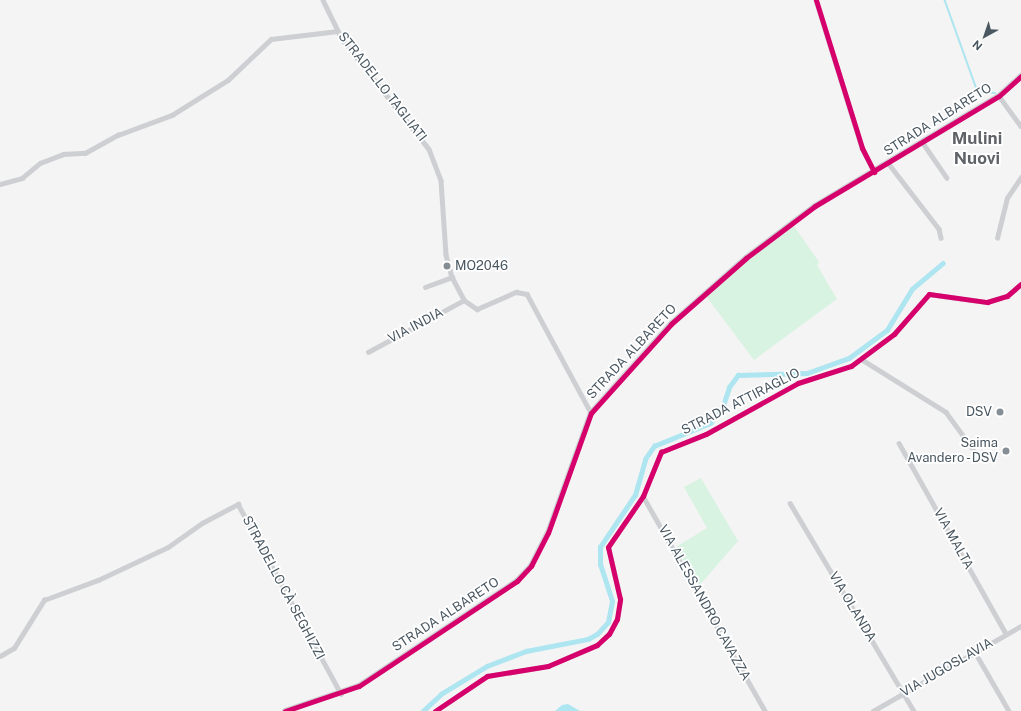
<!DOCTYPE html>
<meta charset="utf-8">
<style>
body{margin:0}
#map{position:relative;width:1021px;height:711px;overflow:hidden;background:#f4f4f4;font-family:"Public Sans",sans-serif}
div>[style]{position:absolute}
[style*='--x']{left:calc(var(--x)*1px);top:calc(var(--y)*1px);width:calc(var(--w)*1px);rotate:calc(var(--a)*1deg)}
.green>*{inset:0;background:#d8f3e1}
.water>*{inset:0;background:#ade5f0}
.stream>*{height:1.5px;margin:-0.75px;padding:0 0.75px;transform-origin:0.75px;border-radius:0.75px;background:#ade5f0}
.canal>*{height:4.5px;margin:-2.25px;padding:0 2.25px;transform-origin:2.25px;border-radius:2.25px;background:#ade5f0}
.minor>*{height:4.5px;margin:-2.25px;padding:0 2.25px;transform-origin:2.25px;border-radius:2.25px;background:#cdcfd2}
.tertiary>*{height:5.5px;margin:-2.75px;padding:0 2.75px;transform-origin:2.75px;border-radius:2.75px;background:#cdcfd2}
.cycleway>*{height:5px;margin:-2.5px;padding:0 2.5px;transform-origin:2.5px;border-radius:2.5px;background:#d6006c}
.dots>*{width:11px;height:11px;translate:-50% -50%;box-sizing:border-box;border:2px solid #fff;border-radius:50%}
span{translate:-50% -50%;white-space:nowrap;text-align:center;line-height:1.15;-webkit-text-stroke:3.5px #fff;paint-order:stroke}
.street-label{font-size:13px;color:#495761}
.poi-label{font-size:13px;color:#495761}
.left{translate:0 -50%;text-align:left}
.right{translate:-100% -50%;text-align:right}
.district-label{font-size:17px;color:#5f6368;font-weight:700}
.north{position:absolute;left:965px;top:16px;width:40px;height:40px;-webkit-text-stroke:3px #fff;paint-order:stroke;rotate:220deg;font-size:11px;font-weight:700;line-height:16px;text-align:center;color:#495761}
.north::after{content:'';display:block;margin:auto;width:14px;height:18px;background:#495761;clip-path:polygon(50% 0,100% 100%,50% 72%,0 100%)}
</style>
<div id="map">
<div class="green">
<div style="clip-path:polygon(794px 226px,819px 262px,817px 265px,837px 299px,754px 360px,706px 296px,749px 259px)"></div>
<div style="clip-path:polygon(701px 478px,738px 541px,698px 587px,676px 547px,707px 528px,684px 487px)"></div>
</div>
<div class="water">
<div style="clip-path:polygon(568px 704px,580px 711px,555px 711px,562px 705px)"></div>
</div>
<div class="stream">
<div style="--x:945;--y:0;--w:98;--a:70.3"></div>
<div style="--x:978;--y:92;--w:17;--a:3"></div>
</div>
<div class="canal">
<div style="--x:423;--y:711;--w:25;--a:-43"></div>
<div style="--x:441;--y:694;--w:54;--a:-31.3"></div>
<div style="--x:487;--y:666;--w:42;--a:-21"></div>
<div style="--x:526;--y:651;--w:63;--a:-11"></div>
<div style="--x:588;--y:639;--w:10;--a:-29"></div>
<div style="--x:597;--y:634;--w:16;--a:-47"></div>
<div style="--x:608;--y:622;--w:21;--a:-79"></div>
<div style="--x:612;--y:601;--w:38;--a:-108"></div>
<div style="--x:600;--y:565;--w:18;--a:-90"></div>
<div style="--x:600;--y:547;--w:63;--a:-56.1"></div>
<div style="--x:635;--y:495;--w:37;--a:-74"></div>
<div style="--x:645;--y:459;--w:16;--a:-55"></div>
<div style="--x:654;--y:446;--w:61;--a:-22.3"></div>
<div style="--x:710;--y:423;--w:18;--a:-49"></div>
<div style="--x:722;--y:409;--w:23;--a:-72"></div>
<div style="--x:729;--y:387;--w:15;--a:-53"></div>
<div style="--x:738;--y:375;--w:69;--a:-1.7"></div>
<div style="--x:807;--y:373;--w:45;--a:-19.7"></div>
<div style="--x:849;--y:358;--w:47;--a:-36.4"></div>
<div style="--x:887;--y:330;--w:48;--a:-58.6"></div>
<div style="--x:912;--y:289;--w:40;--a:-40"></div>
</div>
<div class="minor">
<div style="--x:323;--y:0;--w:43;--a:64"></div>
<div style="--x:342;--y:39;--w:140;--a:51.7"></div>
<div style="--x:429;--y:149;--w:34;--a:69"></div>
<div style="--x:441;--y:181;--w:74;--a:86.1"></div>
<div style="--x:446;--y:255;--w:23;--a:75"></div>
<div style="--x:452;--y:277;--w:26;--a:62"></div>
<div style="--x:464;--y:300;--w:16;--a:35"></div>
<div style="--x:477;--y:309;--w:43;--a:-23.6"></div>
<div style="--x:516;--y:292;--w:11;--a:10"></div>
<div style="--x:527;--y:294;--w:135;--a:61.7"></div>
<div style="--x:816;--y:0;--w:155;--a:72.7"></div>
<div style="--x:862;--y:148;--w:27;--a:63"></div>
<div style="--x:999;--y:96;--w:37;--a:54"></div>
<div style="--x:923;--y:143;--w:42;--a:55.6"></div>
<div style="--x:889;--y:164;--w:82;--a:52.4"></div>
<div style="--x:939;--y:229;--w:9;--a:77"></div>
<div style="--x:0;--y:184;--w:23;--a:-15"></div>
<div style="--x:22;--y:178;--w:23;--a:-40"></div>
<div style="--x:40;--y:163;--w:25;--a:-21"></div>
<div style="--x:63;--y:154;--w:22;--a:-3"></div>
<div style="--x:85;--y:153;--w:38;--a:-29"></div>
<div style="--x:118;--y:135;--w:58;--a:-20.3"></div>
<div style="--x:172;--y:115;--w:66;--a:-32"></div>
<div style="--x:228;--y:80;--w:59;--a:-43.6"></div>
<div style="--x:271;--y:39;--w:67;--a:-6.8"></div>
<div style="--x:997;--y:238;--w:41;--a:-76"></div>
<div style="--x:1007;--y:198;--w:25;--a:-56"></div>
<div style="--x:425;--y:287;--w:29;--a:-20"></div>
<div style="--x:368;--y:352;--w:109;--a:-28.4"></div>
<div style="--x:861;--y:359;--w:100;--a:31.9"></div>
<div style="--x:946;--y:412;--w:46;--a:53.9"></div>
<div style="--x:899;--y:443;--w:219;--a:60.7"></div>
<div style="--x:643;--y:496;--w:247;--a:60.4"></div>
<div style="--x:790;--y:503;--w:242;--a:59.2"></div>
<div style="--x:975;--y:652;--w:68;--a:60"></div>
<div style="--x:0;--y:656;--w:16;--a:-30"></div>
<div style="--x:14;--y:648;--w:57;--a:-58"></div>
<div style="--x:44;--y:600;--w:58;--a:-20.3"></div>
<div style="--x:98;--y:580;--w:77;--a:-25.2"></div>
<div style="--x:168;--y:547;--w:42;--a:-35.2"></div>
<div style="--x:202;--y:523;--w:41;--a:-27.8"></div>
<div style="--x:238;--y:504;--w:216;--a:61.5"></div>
<div style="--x:435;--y:711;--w:63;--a:-33.9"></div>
<div style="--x:487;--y:676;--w:62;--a:-9.3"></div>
<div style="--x:548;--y:666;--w:53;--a:-23.2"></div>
<div style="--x:597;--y:645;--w:16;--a:-43"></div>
<div style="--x:609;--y:634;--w:17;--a:-62"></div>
<div style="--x:617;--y:619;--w:20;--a:-81"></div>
<div style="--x:620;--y:599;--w:53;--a:-103"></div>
<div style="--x:608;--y:547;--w:62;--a:-55.5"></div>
<div style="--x:643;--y:496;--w:48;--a:-67.8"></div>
<div style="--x:661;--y:452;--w:48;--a:-21.8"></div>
<div style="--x:706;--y:434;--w:105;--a:-29"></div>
<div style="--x:798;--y:383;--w:56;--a:-17.8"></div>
<div style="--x:851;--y:366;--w:54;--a:-36.7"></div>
<div style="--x:894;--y:334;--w:53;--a:-48.8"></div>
<div style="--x:929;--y:294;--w:59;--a:7.9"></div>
<div style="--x:987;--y:302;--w:21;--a:-17"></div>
<div style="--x:1007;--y:296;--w:18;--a:-41"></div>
<div style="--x:873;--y:711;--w:171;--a:-29.9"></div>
</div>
<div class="tertiary">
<div style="--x:285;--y:711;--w:78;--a:-18.7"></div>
<div style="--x:359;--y:686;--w:190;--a:-33.6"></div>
<div style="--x:517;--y:581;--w:21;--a:-47"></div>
<div style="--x:531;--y:566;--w:37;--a:-63"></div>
<div style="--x:548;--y:533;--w:127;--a:-70.3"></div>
<div style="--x:591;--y:413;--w:120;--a:-48"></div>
<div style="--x:671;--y:324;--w:100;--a:-41.3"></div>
<div style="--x:746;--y:258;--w:86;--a:-37"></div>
<div style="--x:815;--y:206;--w:214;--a:-30.9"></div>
<div style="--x:999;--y:96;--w:30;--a:-42"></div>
</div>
<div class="cycleway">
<div style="--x:816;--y:0;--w:155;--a:72.7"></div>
<div style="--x:862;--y:148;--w:27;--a:63"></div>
<div style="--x:285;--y:711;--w:78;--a:-18.7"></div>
<div style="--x:359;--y:686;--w:190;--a:-33.6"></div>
<div style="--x:517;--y:581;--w:21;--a:-47"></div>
<div style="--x:531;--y:566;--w:37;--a:-63"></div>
<div style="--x:548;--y:533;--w:127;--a:-70.3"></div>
<div style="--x:591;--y:413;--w:120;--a:-48"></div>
<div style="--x:671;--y:324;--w:100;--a:-41.3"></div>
<div style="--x:746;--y:258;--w:86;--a:-37"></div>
<div style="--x:815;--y:206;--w:214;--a:-30.9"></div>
<div style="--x:999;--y:96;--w:30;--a:-42"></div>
<div style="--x:435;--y:711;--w:63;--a:-33.9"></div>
<div style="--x:487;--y:676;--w:62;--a:-9.3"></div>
<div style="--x:548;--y:666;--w:53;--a:-23.2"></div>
<div style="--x:597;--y:645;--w:16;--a:-43"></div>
<div style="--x:609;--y:634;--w:17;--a:-62"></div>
<div style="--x:617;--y:619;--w:20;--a:-81"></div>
<div style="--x:620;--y:599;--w:53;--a:-103"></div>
<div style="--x:608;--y:547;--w:62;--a:-55.5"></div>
<div style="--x:643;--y:496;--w:48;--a:-67.8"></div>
<div style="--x:661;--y:452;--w:48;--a:-21.8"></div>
<div style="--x:706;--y:434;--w:105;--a:-29"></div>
<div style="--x:798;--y:383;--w:56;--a:-17.8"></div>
<div style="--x:851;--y:366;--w:54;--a:-36.7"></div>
<div style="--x:894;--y:334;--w:53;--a:-48.8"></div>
<div style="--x:929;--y:294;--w:59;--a:7.9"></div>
<div style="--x:987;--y:302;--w:21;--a:-17"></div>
<div style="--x:1007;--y:296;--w:18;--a:-41"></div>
</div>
<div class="dots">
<div style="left:447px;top:266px;background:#858e94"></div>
<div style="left:1000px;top:412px;background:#858e94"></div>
<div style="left:1006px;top:451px;background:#858e94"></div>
</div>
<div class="street-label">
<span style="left:382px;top:87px;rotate:52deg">STRADELLO TAGLIATI</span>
<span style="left:938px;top:120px;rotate:-32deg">STRADA ALBARETO</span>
<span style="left:416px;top:326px;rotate:-28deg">VIA INDIA</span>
<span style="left:632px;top:352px;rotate:-47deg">STRADA ALBARETO</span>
<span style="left:741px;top:402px;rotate:-27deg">STRADA ATTIRAGLIO</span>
<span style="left:953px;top:539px;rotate:61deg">VIA MALTA</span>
<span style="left:283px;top:588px;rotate:62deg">STRADELLO CÀ SEGHIZZI</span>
<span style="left:704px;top:603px;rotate:61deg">VIA ALESSANDRO CAVAZZA</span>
<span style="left:852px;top:607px;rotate:59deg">VIA OLANDA</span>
<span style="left:446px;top:615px;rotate:-33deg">STRADA ALBARETO</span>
<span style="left:947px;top:668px;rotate:-30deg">VIA JUGOSLAVIA</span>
</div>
<div class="poi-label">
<span class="left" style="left:455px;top:266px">MO2046</span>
<span class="right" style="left:992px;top:412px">DSV</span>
<span class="right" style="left:998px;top:451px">Saima<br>Avandero - DSV</span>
</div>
<div class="district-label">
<span style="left:977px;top:149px">Mulini<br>Nuovi</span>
</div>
<div class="north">N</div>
</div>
